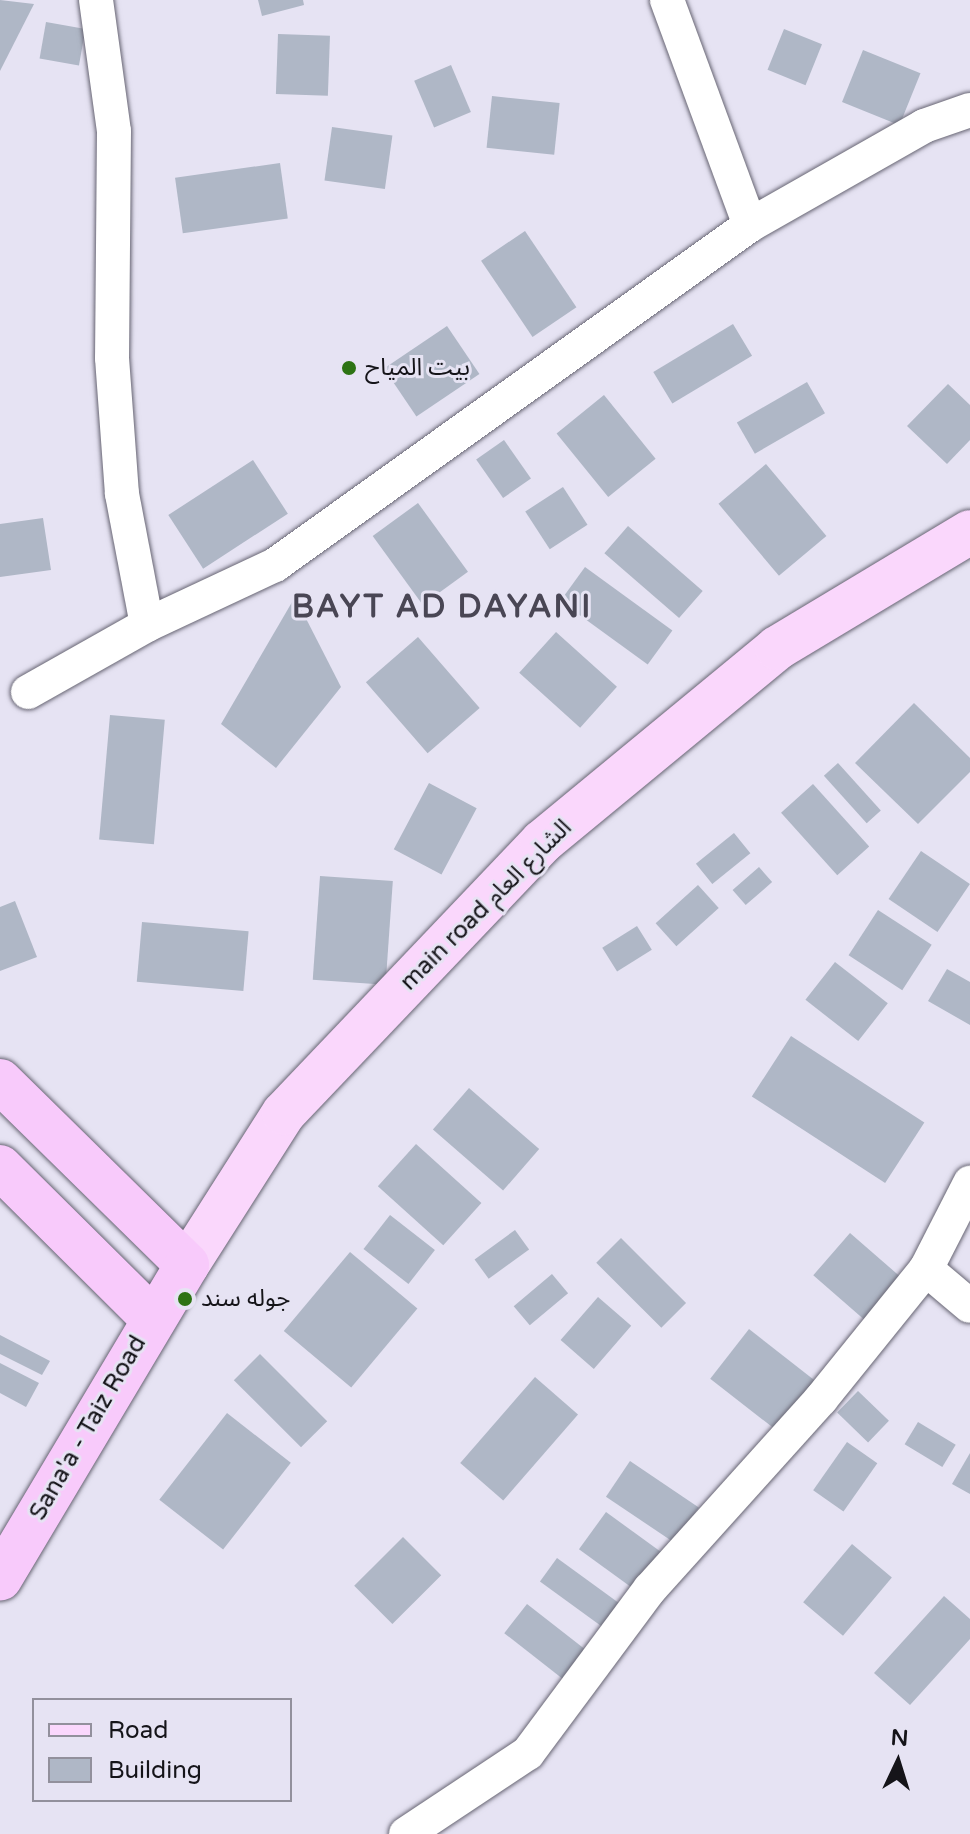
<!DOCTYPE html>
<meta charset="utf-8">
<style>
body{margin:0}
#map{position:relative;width:970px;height:1834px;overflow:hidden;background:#e6e3f3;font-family:"Varela Round","Noto Sans Arabic",sans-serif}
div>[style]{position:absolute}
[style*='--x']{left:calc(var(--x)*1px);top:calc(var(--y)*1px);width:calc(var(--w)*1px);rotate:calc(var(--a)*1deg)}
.building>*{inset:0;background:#afb7c6;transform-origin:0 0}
.roads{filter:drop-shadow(0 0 2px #676573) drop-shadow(0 0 2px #676573)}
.minor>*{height:34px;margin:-17px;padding:0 17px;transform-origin:17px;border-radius:17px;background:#fff}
.primary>*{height:44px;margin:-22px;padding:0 22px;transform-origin:22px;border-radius:22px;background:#fad7fc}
.trunk>*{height:44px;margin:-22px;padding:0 22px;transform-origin:22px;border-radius:22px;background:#f8cafb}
.dots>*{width:22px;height:22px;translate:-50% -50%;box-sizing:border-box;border:4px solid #e6e3f3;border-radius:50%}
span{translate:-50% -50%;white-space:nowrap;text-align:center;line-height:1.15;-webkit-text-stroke:6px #e6e3f3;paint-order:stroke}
.poi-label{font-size:24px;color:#151419}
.left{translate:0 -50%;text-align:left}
.street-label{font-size:24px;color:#151419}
.district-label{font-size:32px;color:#494654;font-weight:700;letter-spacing:2px}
.legend{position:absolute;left:32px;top:1698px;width:260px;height:104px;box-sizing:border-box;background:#e6e3f3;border:2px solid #92909c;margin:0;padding:10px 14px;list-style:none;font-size:24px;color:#151419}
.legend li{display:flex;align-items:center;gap:16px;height:40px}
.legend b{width:40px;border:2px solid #92909c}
.north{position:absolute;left:858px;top:1722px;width:80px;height:80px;-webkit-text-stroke:6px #e6e3f3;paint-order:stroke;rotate:4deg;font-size:22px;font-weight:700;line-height:32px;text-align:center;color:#151419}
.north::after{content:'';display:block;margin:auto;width:28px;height:36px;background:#151419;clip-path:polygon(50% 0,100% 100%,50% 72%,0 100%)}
</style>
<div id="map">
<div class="building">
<div style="clip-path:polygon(0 0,34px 4px,0 71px)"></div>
<div style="clip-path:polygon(258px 0,303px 0,304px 5px,262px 16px)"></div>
<div style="left:46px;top:22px;width:40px;height:37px;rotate:10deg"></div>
<div style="left:784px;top:29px;width:41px;height:44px;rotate:22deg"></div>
<div style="left:278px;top:34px;width:52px;height:60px;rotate:2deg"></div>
<div style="left:863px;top:50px;width:62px;height:56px;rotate:22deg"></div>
<div style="left:451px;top:65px;width:51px;height:40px;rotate:67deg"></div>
<div style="left:492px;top:96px;width:68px;height:52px;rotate:6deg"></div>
<div style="left:332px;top:127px;width:61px;height:54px;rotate:8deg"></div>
<div style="left:280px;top:163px;width:56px;height:106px;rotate:82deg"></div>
<div style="left:525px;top:231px;width:92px;height:53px;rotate:56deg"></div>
<div style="left:733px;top:324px;width:37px;height:93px;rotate:59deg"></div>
<div style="left:447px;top:326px;width:58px;height:76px;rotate:56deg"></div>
<div style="left:807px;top:382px;width:36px;height:81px;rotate:60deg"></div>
<div style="clip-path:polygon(948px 384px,970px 405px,970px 440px,947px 464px,907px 426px)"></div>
<div style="left:604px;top:395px;width:82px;height:61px;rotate:51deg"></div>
<div style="left:504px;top:440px;width:47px;height:34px;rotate:55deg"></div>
<div style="left:253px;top:460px;width:64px;height:101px;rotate:57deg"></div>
<div style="left:766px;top:464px;width:94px;height:62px;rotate:50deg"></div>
<div style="left:563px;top:487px;width:45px;height:45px;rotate:57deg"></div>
<div style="left:418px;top:503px;width:85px;height:56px;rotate:54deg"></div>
<div style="clip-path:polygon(43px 518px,51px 570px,0 577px,0 524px)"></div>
<div style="left:628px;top:526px;width:99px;height:36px;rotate:41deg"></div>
<div style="left:585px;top:567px;width:108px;height:42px;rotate:36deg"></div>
<div style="clip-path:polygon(295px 597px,341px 687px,276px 768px,221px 724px)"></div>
<div style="left:556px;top:632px;width:82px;height:55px;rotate:42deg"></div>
<div style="left:418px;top:637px;width:94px;height:69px;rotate:49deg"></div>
<div style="clip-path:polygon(914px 703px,970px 758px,970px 772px,918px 824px,855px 763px)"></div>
<div style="left:110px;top:715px;width:55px;height:125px;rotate:5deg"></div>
<div style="left:838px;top:763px;width:64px;height:19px;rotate:48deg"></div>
<div style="left:429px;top:783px;width:54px;height:75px;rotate:28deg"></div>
<div style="left:813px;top:784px;width:84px;height:43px;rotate:48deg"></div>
<div style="left:734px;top:833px;width:26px;height:49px;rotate:51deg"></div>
<div style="left:921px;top:851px;width:59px;height:58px;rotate:34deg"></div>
<div style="left:759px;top:867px;width:20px;height:35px;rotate:49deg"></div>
<div style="left:320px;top:876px;width:73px;height:104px;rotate:4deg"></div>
<div style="left:698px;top:885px;width:31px;height:57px;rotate:48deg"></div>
<div style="clip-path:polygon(15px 901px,37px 957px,0 971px,0 907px)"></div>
<div style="left:878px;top:910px;width:64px;height:54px;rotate:33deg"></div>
<div style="left:142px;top:922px;width:107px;height:60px;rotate:5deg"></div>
<div style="left:637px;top:926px;width:28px;height:41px;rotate:58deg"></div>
<div style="left:835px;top:962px;width:67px;height:48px;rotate:38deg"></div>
<div style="clip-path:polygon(947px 969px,970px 982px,970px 1025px,928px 1001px)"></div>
<div style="left:791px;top:1036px;width:159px;height:72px;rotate:33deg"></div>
<div style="left:469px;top:1088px;width:93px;height:55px;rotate:41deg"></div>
<div style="left:416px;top:1144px;width:88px;height:57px;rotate:42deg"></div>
<div style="left:390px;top:1215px;width:57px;height:43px;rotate:38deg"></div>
<div style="left:515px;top:1230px;width:24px;height:50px;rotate:54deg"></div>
<div style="left:850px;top:1233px;width:89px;height:56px;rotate:41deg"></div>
<div style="left:621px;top:1238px;width:92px;height:35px;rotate:45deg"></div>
<div style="left:350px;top:1252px;width:88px;height:103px;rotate:40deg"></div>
<div style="left:552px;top:1274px;width:25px;height:50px;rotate:50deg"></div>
<div style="left:598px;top:1297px;width:44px;height:57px;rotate:41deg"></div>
<div style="left:749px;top:1329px;width:92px;height:63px;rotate:38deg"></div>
<div style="clip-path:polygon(0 1335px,50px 1361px,42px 1375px,0 1354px)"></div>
<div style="left:260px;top:1354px;width:95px;height:37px;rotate:45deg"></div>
<div style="clip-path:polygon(0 1363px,39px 1383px,26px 1407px,0 1393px)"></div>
<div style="left:535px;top:1377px;width:57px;height:114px;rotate:41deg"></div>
<div style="left:858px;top:1391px;width:43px;height:30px;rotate:44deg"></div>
<div style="left:227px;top:1413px;width:81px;height:110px;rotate:38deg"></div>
<div style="left:918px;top:1422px;width:44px;height:26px;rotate:31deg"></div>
<div style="left:847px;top:1442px;width:37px;height:59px;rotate:35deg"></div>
<div style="clip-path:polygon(970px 1453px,970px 1494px,952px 1484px)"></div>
<div style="left:630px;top:1461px;width:83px;height:43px;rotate:34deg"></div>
<div style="left:606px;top:1512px;width:80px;height:46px;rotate:36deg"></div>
<div style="left:403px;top:1537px;width:54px;height:69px;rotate:45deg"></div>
<div style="left:852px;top:1544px;width:52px;height:76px;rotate:40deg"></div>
<div style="left:557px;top:1558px;width:85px;height:29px;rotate:36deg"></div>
<div style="clip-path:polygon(944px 1596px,970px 1619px,970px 1639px,910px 1705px,874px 1673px)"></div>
<div style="left:527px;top:1604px;width:87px;height:37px;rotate:38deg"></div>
</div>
<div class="roads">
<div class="minor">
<div style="--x:96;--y:0;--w:132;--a:82.2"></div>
<div style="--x:114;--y:131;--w:227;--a:90.5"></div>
<div style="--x:112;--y:358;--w:136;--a:85.8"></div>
<div style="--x:122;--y:494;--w:133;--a:79.2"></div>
<div style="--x:667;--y:0;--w:240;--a:69.8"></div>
<div style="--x:28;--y:692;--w:137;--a:-29.4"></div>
<div style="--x:147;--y:625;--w:141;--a:-25.1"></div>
<div style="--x:275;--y:565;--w:584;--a:-35.59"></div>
<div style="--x:750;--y:225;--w:200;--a:-29.6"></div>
<div style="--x:924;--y:126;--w:49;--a:-19.2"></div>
<div style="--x:926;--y:1269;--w:57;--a:40.1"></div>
<div style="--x:406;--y:1834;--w:146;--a:-33.6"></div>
<div style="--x:528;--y:1753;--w:204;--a:-53.4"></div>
<div style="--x:650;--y:1589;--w:256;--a:-48"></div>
<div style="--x:821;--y:1399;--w:167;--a:-51.1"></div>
<div style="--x:926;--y:1269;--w:97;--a:-62.9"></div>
</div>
<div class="primary">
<div style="--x:187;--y:1265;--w:180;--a:-57.5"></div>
<div style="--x:284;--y:1113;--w:374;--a:-46.4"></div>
<div style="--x:542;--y:842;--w:305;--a:-39.5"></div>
<div style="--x:777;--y:648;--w:225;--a:-31"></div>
</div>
<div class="trunk">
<div style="--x:0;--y:1081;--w:262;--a:44.5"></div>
<div style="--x:187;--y:1265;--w:365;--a:120.8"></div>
<div style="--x:0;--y:1167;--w:216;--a:44.8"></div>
</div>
</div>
<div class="dots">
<div style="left:349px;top:368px;background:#2d7313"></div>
<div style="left:185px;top:1299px;background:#2d7313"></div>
</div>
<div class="poi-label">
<span class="left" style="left:365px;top:368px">بيت المياح</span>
<span class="left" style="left:201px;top:1299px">جوله سند</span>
</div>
<div class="street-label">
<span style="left:486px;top:905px;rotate:-45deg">main road الشارع العام</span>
<span style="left:88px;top:1428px;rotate:-60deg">Sana'a - Taiz Road</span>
</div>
<div class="district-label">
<span style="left:442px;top:607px">BAYT AD DAYANI</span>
</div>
<ul class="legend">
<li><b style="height:10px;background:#fad7fc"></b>Road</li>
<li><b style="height:22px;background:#afb7c6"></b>Building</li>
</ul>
<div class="north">N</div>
</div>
